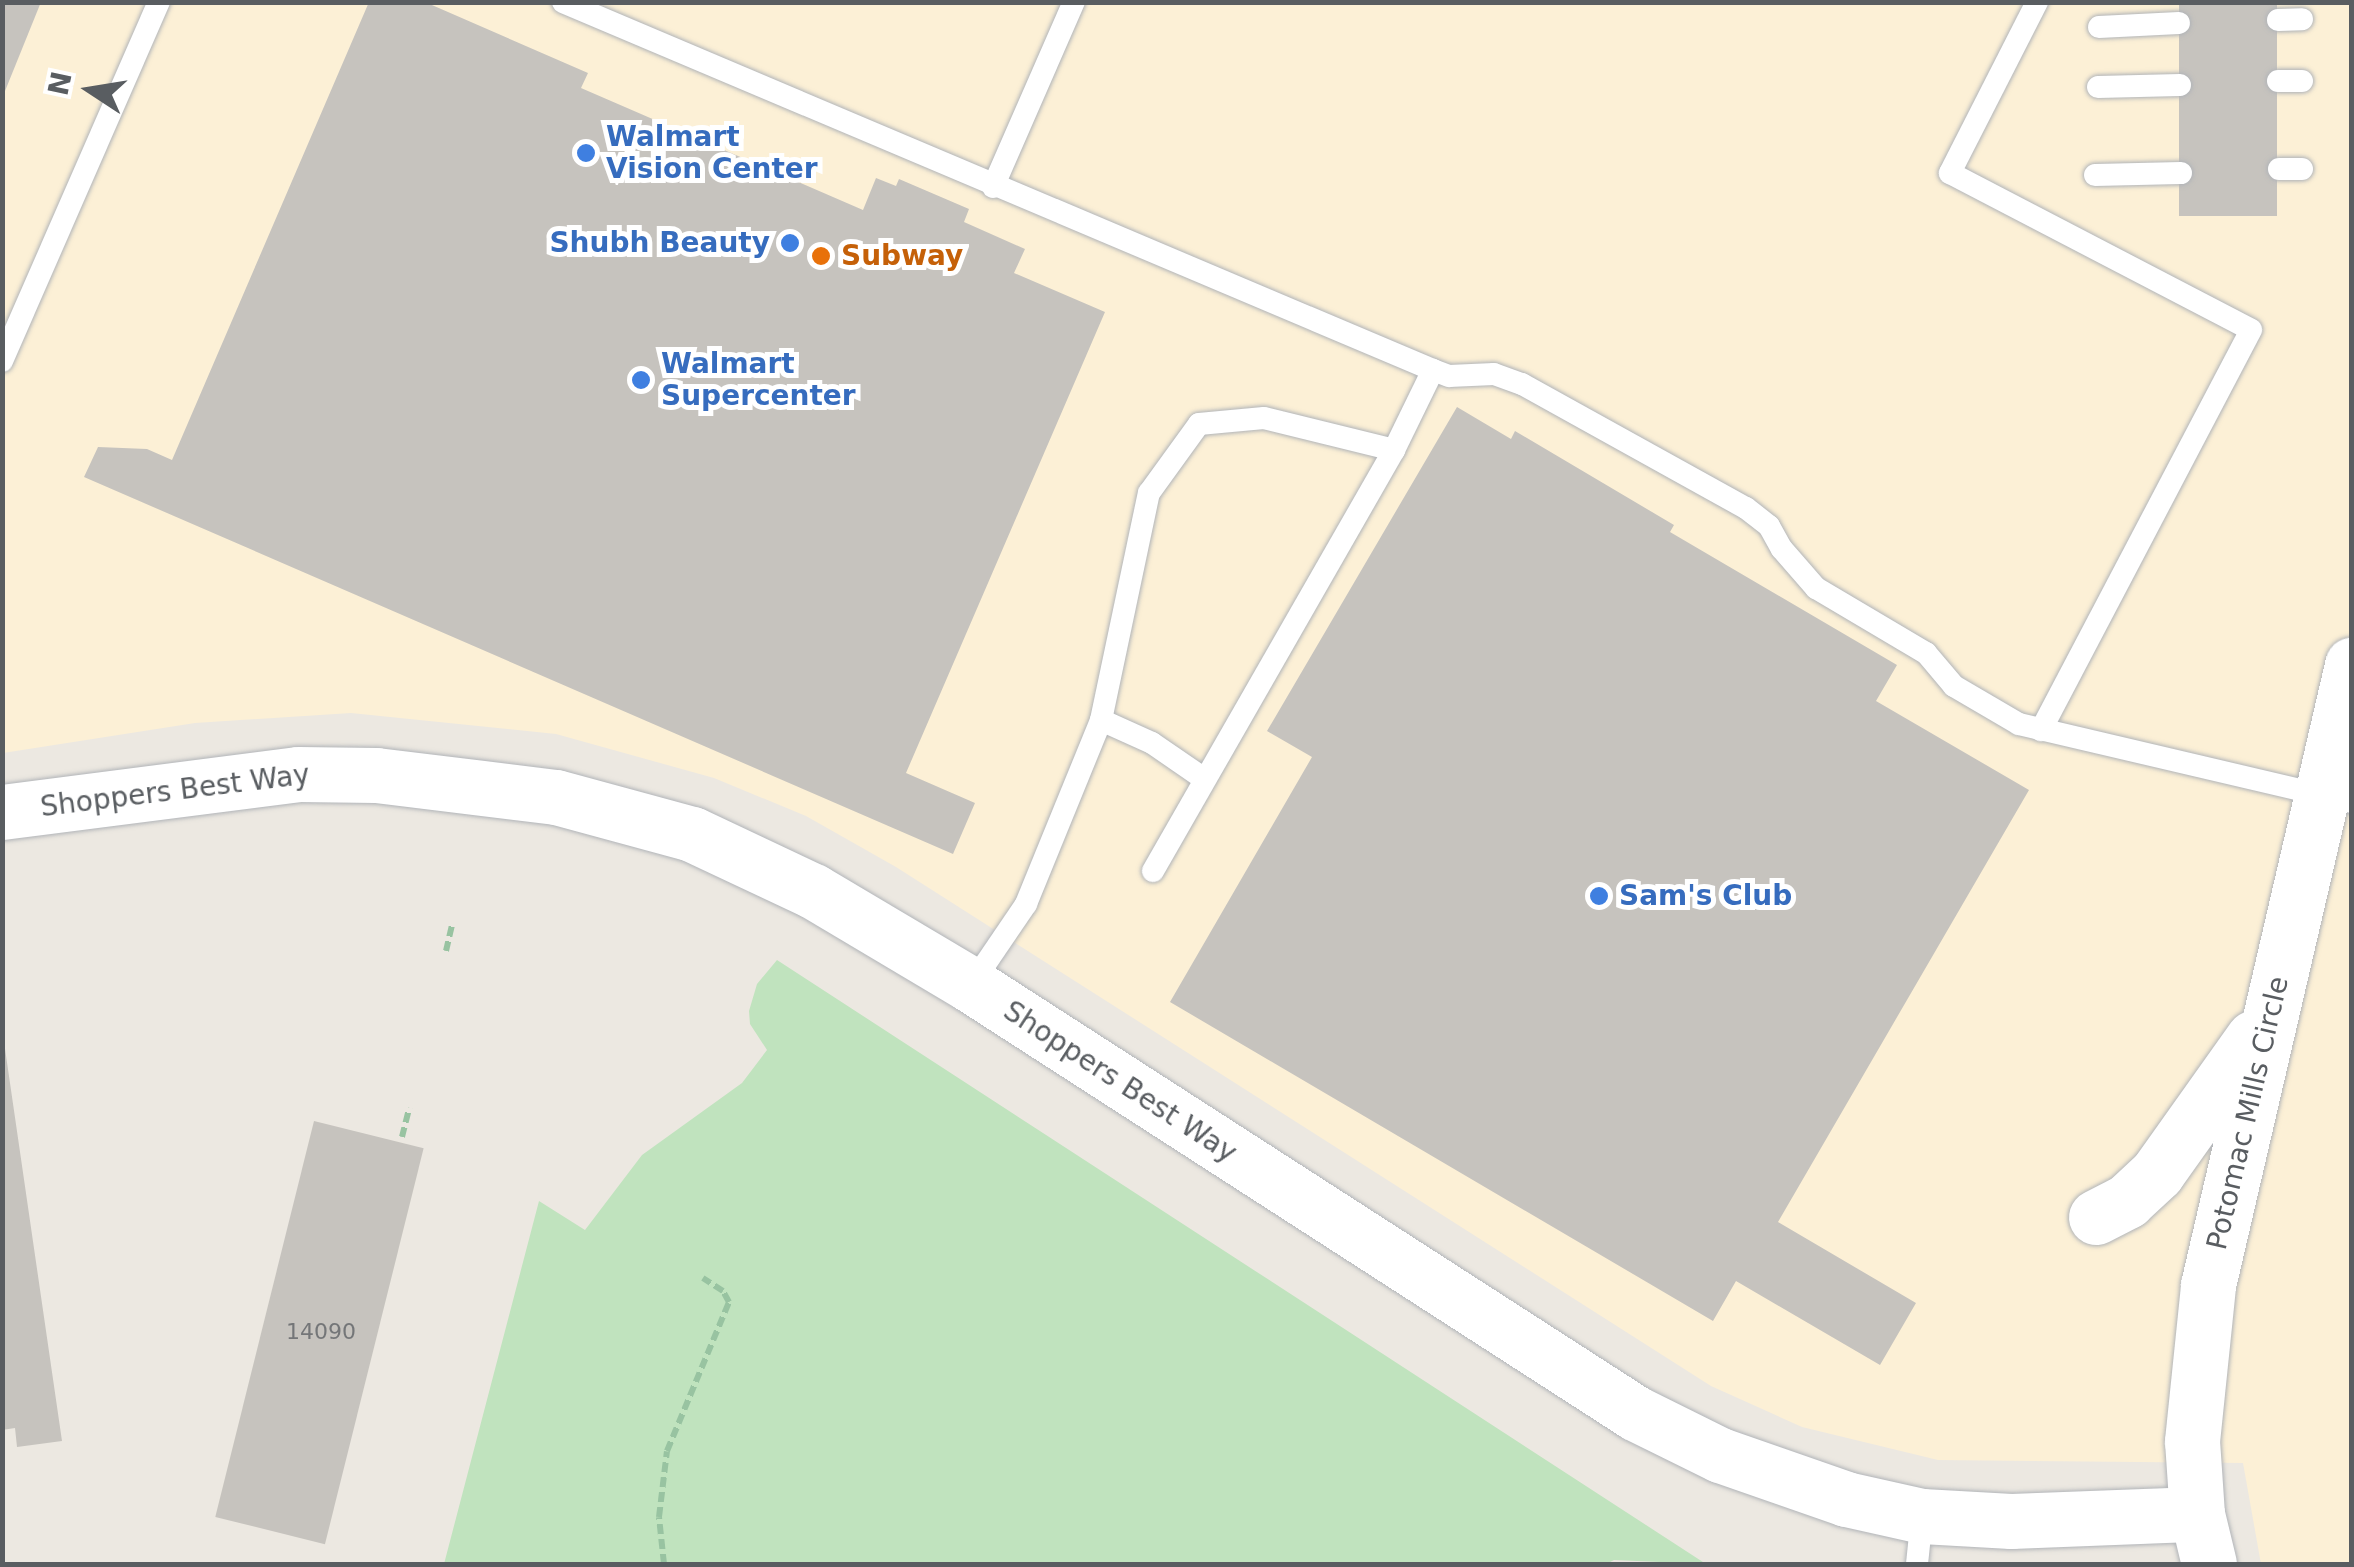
<!DOCTYPE html>
<style>
body{margin:0}
#map{position:relative;width:2354px;height:1567px;overflow:hidden;background:#ece8e1;font-family:"DejaVu Sans",sans-serif}
div>[style]{position:absolute}
[style*='--x']{left:calc(var(--x)*1px);top:calc(var(--y)*1px);width:calc(var(--w)*1px);rotate:calc(var(--a)*1deg)}
.commercial>*{inset:0;background:#fcf0d6}
.green>*{inset:0;background:#c0e3be}
.building>*{inset:0;background:#c6c3be;transform-origin:0 0}
.path>*{height:6px;margin-top:-3px;transform-origin:0;background:repeating-linear-gradient(90deg,#98c3a1 0 10px,transparent 0 15px)}
.roads{filter:drop-shadow(0 0 2px #b1b4b8) drop-shadow(0 0 2px #b1b4b8)}
.lane>*{height:22px;margin:-11px;padding:0 11px;transform-origin:11px;border-radius:11px;background:#fff}
.secondary>*{height:55px;margin:-27.5px;padding:0 27.5px;transform-origin:27.5px;border-radius:27.5px;background:#fff}
.dots>*{width:28px;height:28px;translate:-50% -50%;box-sizing:border-box;border:5px solid #fff;border-radius:50%}
span{translate:-50% -50%;white-space:nowrap;text-align:center;line-height:1.15;-webkit-text-stroke:10px #fff;paint-order:stroke}
.number-label{font-size:22px;color:#747678}
.number-label span{-webkit-text-stroke-width:0}
.shop-label{font-size:28px;color:#366cbe;font-weight:700}
.left{translate:0 -50%;text-align:left}
.right{translate:-100% -50%;text-align:right}
.food-label{font-size:28px;color:#c56008;font-weight:700}
.street-label{font-size:28px;color:#595d61}
.frame{position:absolute;inset:0;border:5px solid #595d61;pointer-events:none}
.north{position:absolute;left:40px;top:40px;width:100px;height:100px;-webkit-text-stroke:8px #fff;paint-order:stroke;rotate:282deg;font-size:28px;font-weight:700;line-height:40px;text-align:center;color:#595d61}
.north::after{content:'';display:block;margin:auto;width:35px;height:45px;background:#595d61;clip-path:polygon(50% 0,100% 100%,50% 72%,0 100%)}
</style>
<div id="map">
<div class="commercial">
<div style="clip-path:polygon(3px 3px,2351px 3px,2351px 1564px,2261px 1564px,2243px 1463px,1938px 1460px,1802px 1427px,1711px 1386px,896px 867px,806px 816px,714px 778px,556px 734px,351px 713px,195px 723px,3px 753px)"></div>
</div>
<div class="green">
<div style="clip-path:polygon(777px 960px,1043px 1133px,1706px 1564px,1614px 1560px,1606px 1564px,444px 1564px,539px 1201px,585px 1230px,642px 1155px,742px 1083px,767px 1050px,750px 1024px,749px 1011px,757px 984px)"></div>
</div>
<div class="building">
<div style="clip-path:polygon(2px 2px,41px 2px,3px 96px,2px 96px)"></div>
<div style="clip-path:polygon(369px 2px,425px 2px,588px 73px,581px 88px,863px 210px,876px 178px,896px 186px,899px 179px,969px 209px,964px 222px,1025px 249px,1014px 273px,1105px 312px,906px 773px,975px 803px,953px 854px,84px 477px,98px 447px,147px 449px,172px 460px)"></div>
<div style="left:2179px;top:2px;width:98px;height:214px"></div>
<div style="clip-path:polygon(1457px 407px,1511px 439px,1515px 431px,1674px 525px,1670px 532px,1897px 665px,1876px 701px,2029px 790px,1778px 1222px,1916px 1303px,1880px 1365px,1736px 1281px,1713px 1321px,1170px 1002px,1312px 757px,1267px 731px)"></div>
<div style="clip-path:polygon(2px 1028px,62px 1441px,17px 1447px,15px 1428px,2px 1430px)"></div>
<div style="left:314px;top:1121px;width:113px;height:408px;rotate:14deg"></div>
</div>
<div class="path">
<div style="--x:446;--y:951;--w:27;--a:-77"></div>
<div style="--x:402;--y:1137;--w:30;--a:-76"></div>
<div style="--x:664;--y:1564;--w:47;--a:-96.1"></div>
<div style="--x:659;--y:1517;--w:66;--a:-83.1"></div>
<div style="--x:667;--y:1451;--w:161;--a:-67.4"></div>
<div style="--x:729;--y:1302;--w:13;--a:-119"></div>
<div style="--x:723;--y:1291;--w:24;--a:-147"></div>
</div>
<div class="roads">
<div class="lane">
<div style="--x:563;--y:2;--w:945;--a:22.93"></div>
<div style="--x:1433;--y:370;--w:17;--a:21"></div>
<div style="--x:1449;--y:376;--w:45;--a:-2.5"></div>
<div style="--x:1494;--y:374;--w:30;--a:20"></div>
<div style="--x:1522;--y:384;--w:256;--a:29"></div>
<div style="--x:1746;--y:508;--w:29;--a:38"></div>
<div style="--x:1769;--y:526;--w:26;--a:61"></div>
<div style="--x:1782;--y:549;--w:52;--a:48.9"></div>
<div style="--x:1816;--y:588;--w:128;--a:30.6"></div>
<div style="--x:1926;--y:653;--w:43;--a:49.7"></div>
<div style="--x:1954;--y:686;--w:75;--a:30.3"></div>
<div style="--x:2019;--y:724;--w:342;--a:13.2"></div>
<div style="--x:2037;--y:2;--w:192;--a:117"></div>
<div style="--x:1950;--y:173;--w:339;--a:27.5"></div>
<div style="--x:2251;--y:330;--w:452;--a:117.7"></div>
<div style="--x:2278;--y:20;--w:24;--a:-2"></div>
<div style="--x:2099;--y:27;--w:80;--a:-2.9"></div>
<div style="--x:2278;--y:81;--w:24;--a:0"></div>
<div style="--x:2098;--y:87;--w:82;--a:-1.4"></div>
<div style="--x:2279;--y:169;--w:23;--a:0"></div>
<div style="--x:2095;--y:175;--w:86;--a:-1.3"></div>
<div style="--x:993;--y:187;--w:202;--a:-66.4"></div>
<div style="--x:2;--y:361;--w:392;--a:-66.4"></div>
<div style="--x:1101;--y:720;--w:56;--a:24.3"></div>
<div style="--x:1152;--y:743;--w:62;--a:34.5"></div>
<div style="--x:1153;--y:871;--w:485;--a:-60.2"></div>
<div style="--x:1394;--y:450;--w:89;--a:-64"></div>
<div style="--x:971;--y:985;--w:98;--a:-55.8"></div>
<div style="--x:1026;--y:904;--w:199;--a:-67.8"></div>
<div style="--x:1101;--y:720;--w:232;--a:-78.1"></div>
<div style="--x:1149;--y:493;--w:85;--a:-54.1"></div>
<div style="--x:1199;--y:424;--w:65;--a:-5.3"></div>
<div style="--x:1264;--y:418;--w:134;--a:13.8"></div>
<div style="--x:1917;--y:1564;--w:48;--a:-84.1"></div>
</div>
<div class="secondary">
<div style="--x:2;--y:812;--w:298;--a:-7.3"></div>
<div style="--x:298;--y:774;--w:78;--a:0.7"></div>
<div style="--x:376;--y:775;--w:181;--a:7"></div>
<div style="--x:556;--y:797;--w:141;--a:15.2"></div>
<div style="--x:692;--y:834;--w:134;--a:25.2"></div>
<div style="--x:813;--y:891;--w:184;--a:30.7"></div>
<div style="--x:971;--y:985;--w:790;--a:32.8"></div>
<div style="--x:1635;--y:1413;--w:95;--a:26.3"></div>
<div style="--x:1720;--y:1455;--w:133;--a:19.2"></div>
<div style="--x:1846;--y:1499;--w:78;--a:12.6"></div>
<div style="--x:1922;--y:1516;--w:89;--a:3.2"></div>
<div style="--x:2011;--y:1521;--w:186;--a:-2.2"></div>
<div style="--x:2096;--y:1217;--w:35;--a:-27"></div>
<div style="--x:2127;--y:1201;--w:41;--a:-43"></div>
<div style="--x:2157;--y:1173;--w:166;--a:-54.6"></div>
<div style="--x:2209;--y:1564;--w:51;--a:-103.5"></div>
<div style="--x:2197;--y:1514;--w:73;--a:-93.9"></div>
<div style="--x:2192;--y:1441;--w:157;--a:-84.1"></div>
<div style="--x:2208;--y:1285;--w:637;--a:-76.92"></div>
</div>
</div>
<div class="dots">
<div style="left:586px;top:153px;background:#3f7fe0"></div>
<div style="left:790px;top:243px;background:#3f7fe0"></div>
<div style="left:821px;top:256px;background:#e8710a"></div>
<div style="left:641px;top:380px;background:#3f7fe0"></div>
<div style="left:1599px;top:896px;background:#3f7fe0"></div>
</div>
<div class="number-label">
<span style="left:321px;top:1332px">14090</span>
</div>
<div class="shop-label">
<span class="left" style="left:606px;top:153px">Walmart<br>Vision Center</span>
<span class="right" style="left:770px;top:243px">Shubh Beauty</span>
<span class="left" style="left:661px;top:380px">Walmart<br>Supercenter</span>
<span class="left" style="left:1619px;top:896px">Sam's Club</span>
</div>
<div class="food-label">
<span class="left" style="left:841px;top:256px">Subway</span>
</div>
<div class="street-label">
<span style="left:175px;top:791px;rotate:-7deg">Shoppers Best Way</span>
<span style="left:1120px;top:1082px;rotate:33deg">Shoppers Best Way</span>
<span style="left:2248px;top:1113px;rotate:-77deg">Potomac Mills Circle</span>
</div>
<div class="frame"></div>
<div class="north">N</div>
</div>
